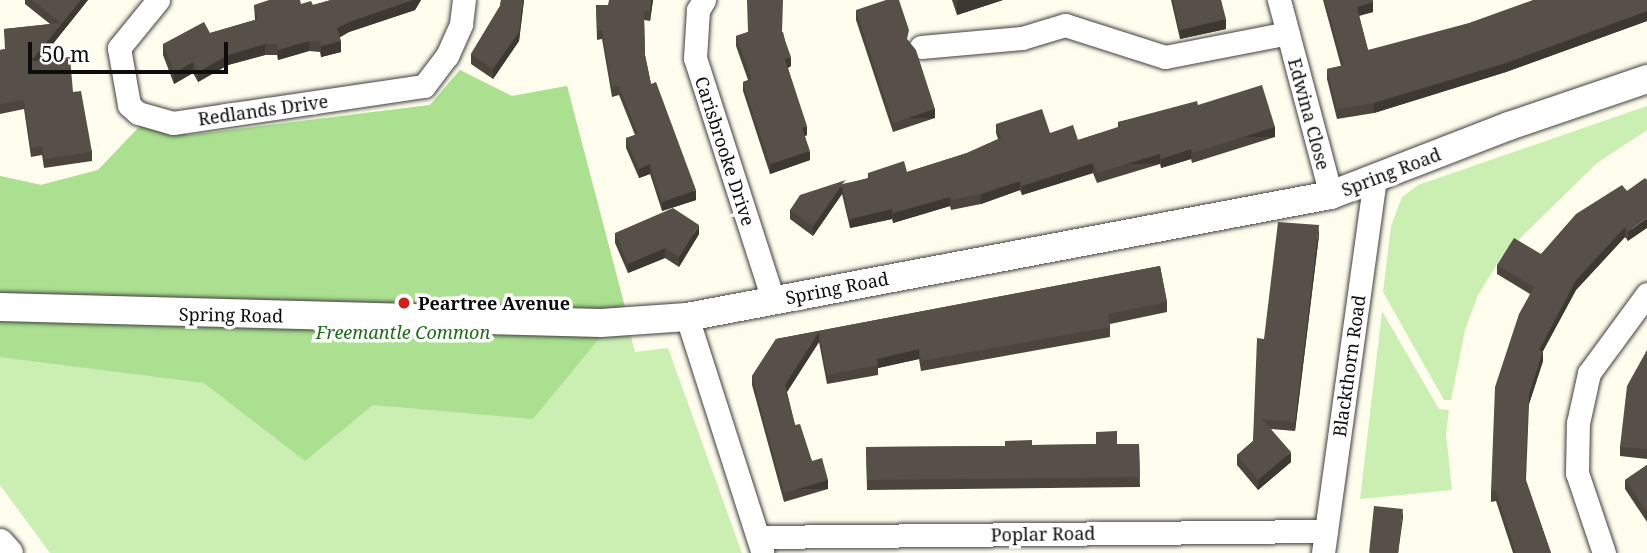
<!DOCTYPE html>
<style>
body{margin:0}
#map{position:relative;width:1647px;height:553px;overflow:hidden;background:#fffeee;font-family:"Noto Serif",serif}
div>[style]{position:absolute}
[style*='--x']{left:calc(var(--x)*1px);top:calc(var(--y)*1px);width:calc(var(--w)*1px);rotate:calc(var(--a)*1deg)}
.green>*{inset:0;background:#cbeeb3}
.forest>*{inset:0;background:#abe090}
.roads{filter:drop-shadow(0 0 2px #404040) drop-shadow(0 0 2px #404040)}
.minor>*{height:23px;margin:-11.5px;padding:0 11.5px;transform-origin:11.5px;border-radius:11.5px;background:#fff}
.tertiary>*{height:28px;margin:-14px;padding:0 14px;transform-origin:14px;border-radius:14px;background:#fff}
.wall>*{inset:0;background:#4b453e}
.shaded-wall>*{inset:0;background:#3d3832;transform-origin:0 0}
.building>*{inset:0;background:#575048;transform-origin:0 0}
.dots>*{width:19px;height:19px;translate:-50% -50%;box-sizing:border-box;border:4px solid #fff;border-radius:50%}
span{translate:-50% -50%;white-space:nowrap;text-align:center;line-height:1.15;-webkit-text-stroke:7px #fff;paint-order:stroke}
.street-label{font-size:18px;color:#0d0d0d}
.poi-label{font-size:18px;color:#0d0d0d;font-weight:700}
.left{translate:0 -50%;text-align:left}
.park-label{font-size:18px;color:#1f6c17;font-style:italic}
.scale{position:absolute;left:28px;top:42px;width:200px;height:32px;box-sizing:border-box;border:4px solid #0d0d0d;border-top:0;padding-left:9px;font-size:21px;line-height:24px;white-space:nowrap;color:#0d0d0d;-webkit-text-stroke:5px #fff;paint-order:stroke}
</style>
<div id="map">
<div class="green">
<div style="clip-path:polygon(460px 70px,506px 97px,567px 86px,635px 352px,668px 348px,742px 553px,50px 553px,0 485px,0 176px,41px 185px,98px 170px,142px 124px,189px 135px,430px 105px)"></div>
<div style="clip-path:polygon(1647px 106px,1647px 130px,1597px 163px,1502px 256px,1478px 295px,1465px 330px,1451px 400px,1444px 400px,1383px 292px,1391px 226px,1402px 197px,1418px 185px)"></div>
<div style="clip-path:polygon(1382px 311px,1439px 409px,1449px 410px,1446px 434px,1452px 490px,1360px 499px)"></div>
</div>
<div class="forest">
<div style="clip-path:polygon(460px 70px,512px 96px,567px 86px,625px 307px,533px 419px,373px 405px,305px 461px,204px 383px,0 357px,0 176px,41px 185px,98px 170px,142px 124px,189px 135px,430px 105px)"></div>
</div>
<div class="roads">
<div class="minor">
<div style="--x:158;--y:0;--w:62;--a:129.1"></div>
<div style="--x:119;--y:48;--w:58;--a:80"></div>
<div style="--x:129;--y:105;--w:12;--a:42"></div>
<div style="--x:138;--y:113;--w:36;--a:16"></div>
<div style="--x:173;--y:123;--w:254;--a:-8.4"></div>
<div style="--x:424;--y:86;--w:38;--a:-53"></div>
<div style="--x:447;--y:56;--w:35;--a:-66"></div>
<div style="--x:461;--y:24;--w:24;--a:-83"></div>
<div style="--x:704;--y:0;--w:12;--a:121"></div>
<div style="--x:698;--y:10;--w:48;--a:93.6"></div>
<div style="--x:695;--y:58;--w:254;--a:72.1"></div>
<div style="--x:1279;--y:0;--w:202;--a:75.1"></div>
<div style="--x:921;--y:47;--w:101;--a:-5.1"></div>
<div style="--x:1022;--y:38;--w:45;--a:-16.8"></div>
<div style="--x:1065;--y:25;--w:105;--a:17.7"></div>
<div style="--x:1165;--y:57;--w:125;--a:-11"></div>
<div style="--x:687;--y:317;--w:246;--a:72.2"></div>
<div style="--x:759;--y:537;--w:567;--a:-0.61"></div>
<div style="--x:1323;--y:553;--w:378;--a:-82.1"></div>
<div style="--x:1604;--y:553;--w:84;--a:-108.6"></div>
<div style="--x:1577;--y:473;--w:50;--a:-88.9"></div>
<div style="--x:1578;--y:423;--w:51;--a:-77.6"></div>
<div style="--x:1589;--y:373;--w:98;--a:-53.7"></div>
</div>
<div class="tertiary">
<div style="--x:0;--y:307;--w:601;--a:1.52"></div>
<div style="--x:601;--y:323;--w:86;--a:-4"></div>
<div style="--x:687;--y:317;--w:655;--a:-10.73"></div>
<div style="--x:1331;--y:195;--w:191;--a:-21.2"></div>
<div style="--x:1509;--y:126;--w:146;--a:-18.8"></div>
<div style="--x:0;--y:543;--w:13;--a:48"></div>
</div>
</div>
<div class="wall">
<div style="clip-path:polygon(25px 0,88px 0,40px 60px,73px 92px,92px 152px,92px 161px,44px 168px,42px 155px,31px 157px,24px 109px,0 114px,0 50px,5px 49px,4px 29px,50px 24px,25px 4px)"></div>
<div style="clip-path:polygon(331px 0,421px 0,415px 10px,349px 32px,340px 37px,341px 52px,321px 57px,320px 52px,309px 51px,278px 60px,277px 55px,265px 55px,228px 65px,198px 82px,193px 73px,174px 84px,163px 55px,163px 44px,210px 33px,255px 20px,254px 5px,301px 4px,313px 5px)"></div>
<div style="clip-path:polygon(501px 0,524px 0,519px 41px,493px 79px,471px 64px,471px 54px,500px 6px)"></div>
<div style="clip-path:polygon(653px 0,650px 21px,644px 20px,645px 55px,651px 84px,696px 200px,662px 211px,650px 174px,639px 178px,626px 148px,626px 138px,635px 135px,619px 95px,612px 97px,602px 39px,597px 40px,596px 5px,608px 5px)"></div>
<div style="clip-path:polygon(952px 0,1003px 0,957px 15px)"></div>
<div style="clip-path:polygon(1171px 0,1221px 0,1226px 29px,1180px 39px)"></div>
<div style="clip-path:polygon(1323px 0,1373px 0,1373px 12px,1359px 16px,1368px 50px,1647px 0,1647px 21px,1506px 72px,1374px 113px,1337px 119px,1327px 79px,1327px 69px,1341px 66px)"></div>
<div style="clip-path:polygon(856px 10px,909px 41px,935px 118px,893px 132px,856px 20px)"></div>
<div style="clip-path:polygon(748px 32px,783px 32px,791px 66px,788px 68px,807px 135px,805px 136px,810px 160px,770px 174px,743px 91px,743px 82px,748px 80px,736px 46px,736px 36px)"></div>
<div style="clip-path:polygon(1198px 105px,1275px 137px,1192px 163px,1191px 159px,1161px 168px,1160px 164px,1097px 183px,1093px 173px,1022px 195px,1020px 190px,981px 204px,951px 210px,950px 206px,893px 223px,892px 219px,850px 228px,842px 194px,813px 236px,790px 219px,790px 210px,846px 184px,868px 178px,868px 173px,907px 172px,967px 153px,998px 139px,996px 133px,996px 124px,1050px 133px,1078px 140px,1118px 127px,1118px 122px)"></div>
<div style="clip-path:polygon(1647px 180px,1628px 241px,1625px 237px,1576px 290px,1543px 351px,1543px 361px,1529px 404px,1526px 480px,1551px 553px,1513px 553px,1496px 501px,1491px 502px,1491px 492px,1530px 294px,1497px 274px,1497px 265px,1541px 254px,1627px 191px)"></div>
<div style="clip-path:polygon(615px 233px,699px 234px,679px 267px,665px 258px,628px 273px,615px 243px)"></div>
<div style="clip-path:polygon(1319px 235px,1295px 431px,1271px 429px,1291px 462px,1258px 490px,1237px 465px,1237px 455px,1253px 441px,1264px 339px)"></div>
<div style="clip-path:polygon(1160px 266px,1167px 302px,1167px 312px,1110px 324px,1110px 337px,921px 371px,919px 359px,878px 368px,878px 375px,827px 384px,819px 342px,787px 392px,795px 425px,812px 461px,828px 489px,784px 502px,752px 385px,752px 376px,776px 339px)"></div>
<div style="clip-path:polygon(1647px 350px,1647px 459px,1620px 456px,1620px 447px)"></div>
<div style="clip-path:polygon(1139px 444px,1140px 487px,867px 490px,866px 447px,1005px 446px,1032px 445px)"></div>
<div style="clip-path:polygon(1647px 465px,1647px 522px,1625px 489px,1625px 480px)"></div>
</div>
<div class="shaded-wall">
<div style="clip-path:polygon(81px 0,88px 0,31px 71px,31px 61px)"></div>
<div style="clip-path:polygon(413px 0,421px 0,415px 10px,349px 32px,337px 39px,337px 28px,349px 22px)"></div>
<div style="clip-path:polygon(523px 0,524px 0,519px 41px,493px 79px,493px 69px)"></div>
<div style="clip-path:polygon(651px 0,653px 0,650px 21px,650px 11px)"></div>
<div style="clip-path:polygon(960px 0,1003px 0,957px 15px,957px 1px)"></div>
<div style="clip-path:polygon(1373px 2px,1373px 12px,1357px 16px,1357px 7px)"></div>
<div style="clip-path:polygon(1647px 11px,1647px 21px,1506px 72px,1374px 113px,1374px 103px)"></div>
<div style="clip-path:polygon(1226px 19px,1226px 29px,1180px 39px,1180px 30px)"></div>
<div style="clip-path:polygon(309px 41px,309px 51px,278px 60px,278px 50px)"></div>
<div style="clip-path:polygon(341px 41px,341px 52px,321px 57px,321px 46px)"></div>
<div style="clip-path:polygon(265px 44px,265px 55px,228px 65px,198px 82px,198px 72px,228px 55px)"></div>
<div style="clip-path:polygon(791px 57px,791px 66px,785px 69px,785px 59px)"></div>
<div style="clip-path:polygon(193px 62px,193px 73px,174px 84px,174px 73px)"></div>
<div style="left:935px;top:109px;width:9px;height:44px;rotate:90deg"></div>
<div style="clip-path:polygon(807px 126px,807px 135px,802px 137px,802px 128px)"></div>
<div style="left:1275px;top:127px;width:10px;height:87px;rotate:90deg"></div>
<div style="clip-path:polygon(1191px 149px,1191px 159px,1161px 168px,1161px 159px)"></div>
<div style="clip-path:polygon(810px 151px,810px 160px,770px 174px,770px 164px)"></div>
<div style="left:1160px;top:154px;width:10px;height:66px;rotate:90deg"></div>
<div style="clip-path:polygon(1093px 163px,1093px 173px,1022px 195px,1022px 186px)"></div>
<div style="clip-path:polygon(650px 164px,650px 174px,639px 178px,639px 169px)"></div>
<div style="clip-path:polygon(1020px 181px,1020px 190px,981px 204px,981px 194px)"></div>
<div style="clip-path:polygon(842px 185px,842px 194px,813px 236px,813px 226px)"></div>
<div style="clip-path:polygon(696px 190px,696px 200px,662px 211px,662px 202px)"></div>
<div style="clip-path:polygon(950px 197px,950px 206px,893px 223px,893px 213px)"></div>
<div style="clip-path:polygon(892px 209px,892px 219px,850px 228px,850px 219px)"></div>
<div style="clip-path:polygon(1647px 218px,1647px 228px,1628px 241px,1628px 232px)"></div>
<div style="clip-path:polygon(699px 225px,699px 234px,679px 267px,679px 257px)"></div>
<div style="clip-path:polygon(1319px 225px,1319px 235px,1295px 431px,1295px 422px)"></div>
<div style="clip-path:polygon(1625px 227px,1625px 237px,1576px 290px,1543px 351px,1543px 361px,1529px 404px,1529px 394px,1539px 350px,1576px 280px)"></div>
<div style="clip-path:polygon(665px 248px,665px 258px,628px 273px,628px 264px)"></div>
<div style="clip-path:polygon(819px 332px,819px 342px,785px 395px,785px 385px)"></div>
<div style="clip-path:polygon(919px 349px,919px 359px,878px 368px,877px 359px)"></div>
<div style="clip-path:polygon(1291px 452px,1291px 462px,1258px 490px,1258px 480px)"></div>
<div style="left:828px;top:480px;width:9px;height:46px;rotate:90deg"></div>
<div style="clip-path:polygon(1403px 509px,1403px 518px,1398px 553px,1397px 553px)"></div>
</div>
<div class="building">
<div style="clip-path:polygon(32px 0,81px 0,31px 61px,70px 57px,73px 92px,81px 91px,92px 152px,44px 159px,42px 146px,31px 148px,24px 100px,0 104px,0 50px,6px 49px,4px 29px,61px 23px)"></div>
<div style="clip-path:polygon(269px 0,300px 0,301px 4px,311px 1px,313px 5px,331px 0,413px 0,349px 22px,337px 28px,341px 41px,321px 46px,320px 41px,309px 41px,278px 50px,277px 44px,265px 44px,228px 55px,198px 72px,193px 62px,174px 73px,163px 44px,204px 22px,210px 33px,258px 19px,254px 5px)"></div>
<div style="clip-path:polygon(501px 0,523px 0,519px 32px,493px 69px,471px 54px,500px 6px)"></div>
<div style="clip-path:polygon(609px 0,651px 0,650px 11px,644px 11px,645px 55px,651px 84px,656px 82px,696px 190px,662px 202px,650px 164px,639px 169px,626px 138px,638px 134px,619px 86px,612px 87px,602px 30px,597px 30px,596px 5px,608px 5px)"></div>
<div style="clip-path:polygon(747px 0,783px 0,782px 32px,791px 57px,785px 59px,807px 126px,802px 128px,810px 151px,770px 164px,743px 82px,752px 79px,736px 36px,748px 32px)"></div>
<div style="clip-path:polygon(886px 0,899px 0,909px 30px,907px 39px,916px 50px,935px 109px,893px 123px,856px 10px)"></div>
<div style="clip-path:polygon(1173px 0,1221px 0,1226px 19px,1180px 30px)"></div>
<div style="clip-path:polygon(1325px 0,1373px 0,1373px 2px,1357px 7px,1368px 50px,1469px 23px,1533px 0,1647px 0,1647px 11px,1506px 63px,1374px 103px,1337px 109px,1327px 69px,1344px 65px)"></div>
<div style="clip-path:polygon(1262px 85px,1275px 127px,1192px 153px,1191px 149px,1161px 159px,1160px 154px,1097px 173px,1093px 163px,1022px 186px,1020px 181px,981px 194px,951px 200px,950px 197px,893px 213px,892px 209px,850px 219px,842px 185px,813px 226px,790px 210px,800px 195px,846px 180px,842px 184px,870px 178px,868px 173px,904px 161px,907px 172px,967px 153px,1001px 138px,996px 124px,1042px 109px,1050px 133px,1073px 125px,1078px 140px,1120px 127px,1118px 122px,1197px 101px,1198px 105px)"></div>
<div style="clip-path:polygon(1645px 178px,1647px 180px,1647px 218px,1628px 232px,1625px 227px,1576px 280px,1539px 350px,1543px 351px,1529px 394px,1525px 479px,1551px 553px,1516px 553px,1496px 491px,1491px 492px,1495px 387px,1519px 314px,1534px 287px,1497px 265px,1514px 238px,1541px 254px,1576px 214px,1622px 185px,1627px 191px)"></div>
<div style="clip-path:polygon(673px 208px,699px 225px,679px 257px,665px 248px,628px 264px,615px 233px)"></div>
<div style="clip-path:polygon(1278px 222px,1319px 225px,1295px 422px,1262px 419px,1291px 452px,1258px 480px,1237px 455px,1253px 441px,1257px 338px,1264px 339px)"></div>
<div style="clip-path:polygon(1160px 266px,1167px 302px,1108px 314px,1110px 327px,921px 361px,919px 349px,877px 359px,878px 365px,827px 375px,819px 332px,785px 385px,795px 425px,800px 424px,812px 461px,822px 458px,828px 480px,784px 493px,752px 376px,776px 339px)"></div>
<div style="clip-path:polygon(1647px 350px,1647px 449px,1620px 447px,1627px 386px)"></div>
<div style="clip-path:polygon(1117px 431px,1117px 444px,1139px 444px,1140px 477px,867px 480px,866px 447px,1005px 446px,1005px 441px,1032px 440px,1032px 445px,1096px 444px,1096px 432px)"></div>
<div style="clip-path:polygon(1647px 465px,1647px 512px,1625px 480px)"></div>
<div style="left:1374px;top:506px;width:29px;height:47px;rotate:6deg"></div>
</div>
<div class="dots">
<div style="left:404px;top:303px;background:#cc2217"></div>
</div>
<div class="street-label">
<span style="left:263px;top:110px;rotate:-8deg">Redlands Drive</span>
<span style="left:1309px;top:114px;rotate:75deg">Edwina Close</span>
<span style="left:725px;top:151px;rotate:72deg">Carisbrooke Drive</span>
<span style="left:1391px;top:172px;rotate:-21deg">Spring Road</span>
<span style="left:837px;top:288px;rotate:-11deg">Spring Road</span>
<span style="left:231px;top:315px;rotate:1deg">Spring Road</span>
<span style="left:1349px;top:366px;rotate:-82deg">Blackthorn Road</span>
<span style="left:1043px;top:534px;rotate:-1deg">Poplar Road</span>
</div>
<div class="poi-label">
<span class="left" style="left:418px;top:303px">Peartree Avenue</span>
</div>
<div class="park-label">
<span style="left:403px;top:332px">Freemantle Common</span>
</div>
<div class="scale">50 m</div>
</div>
